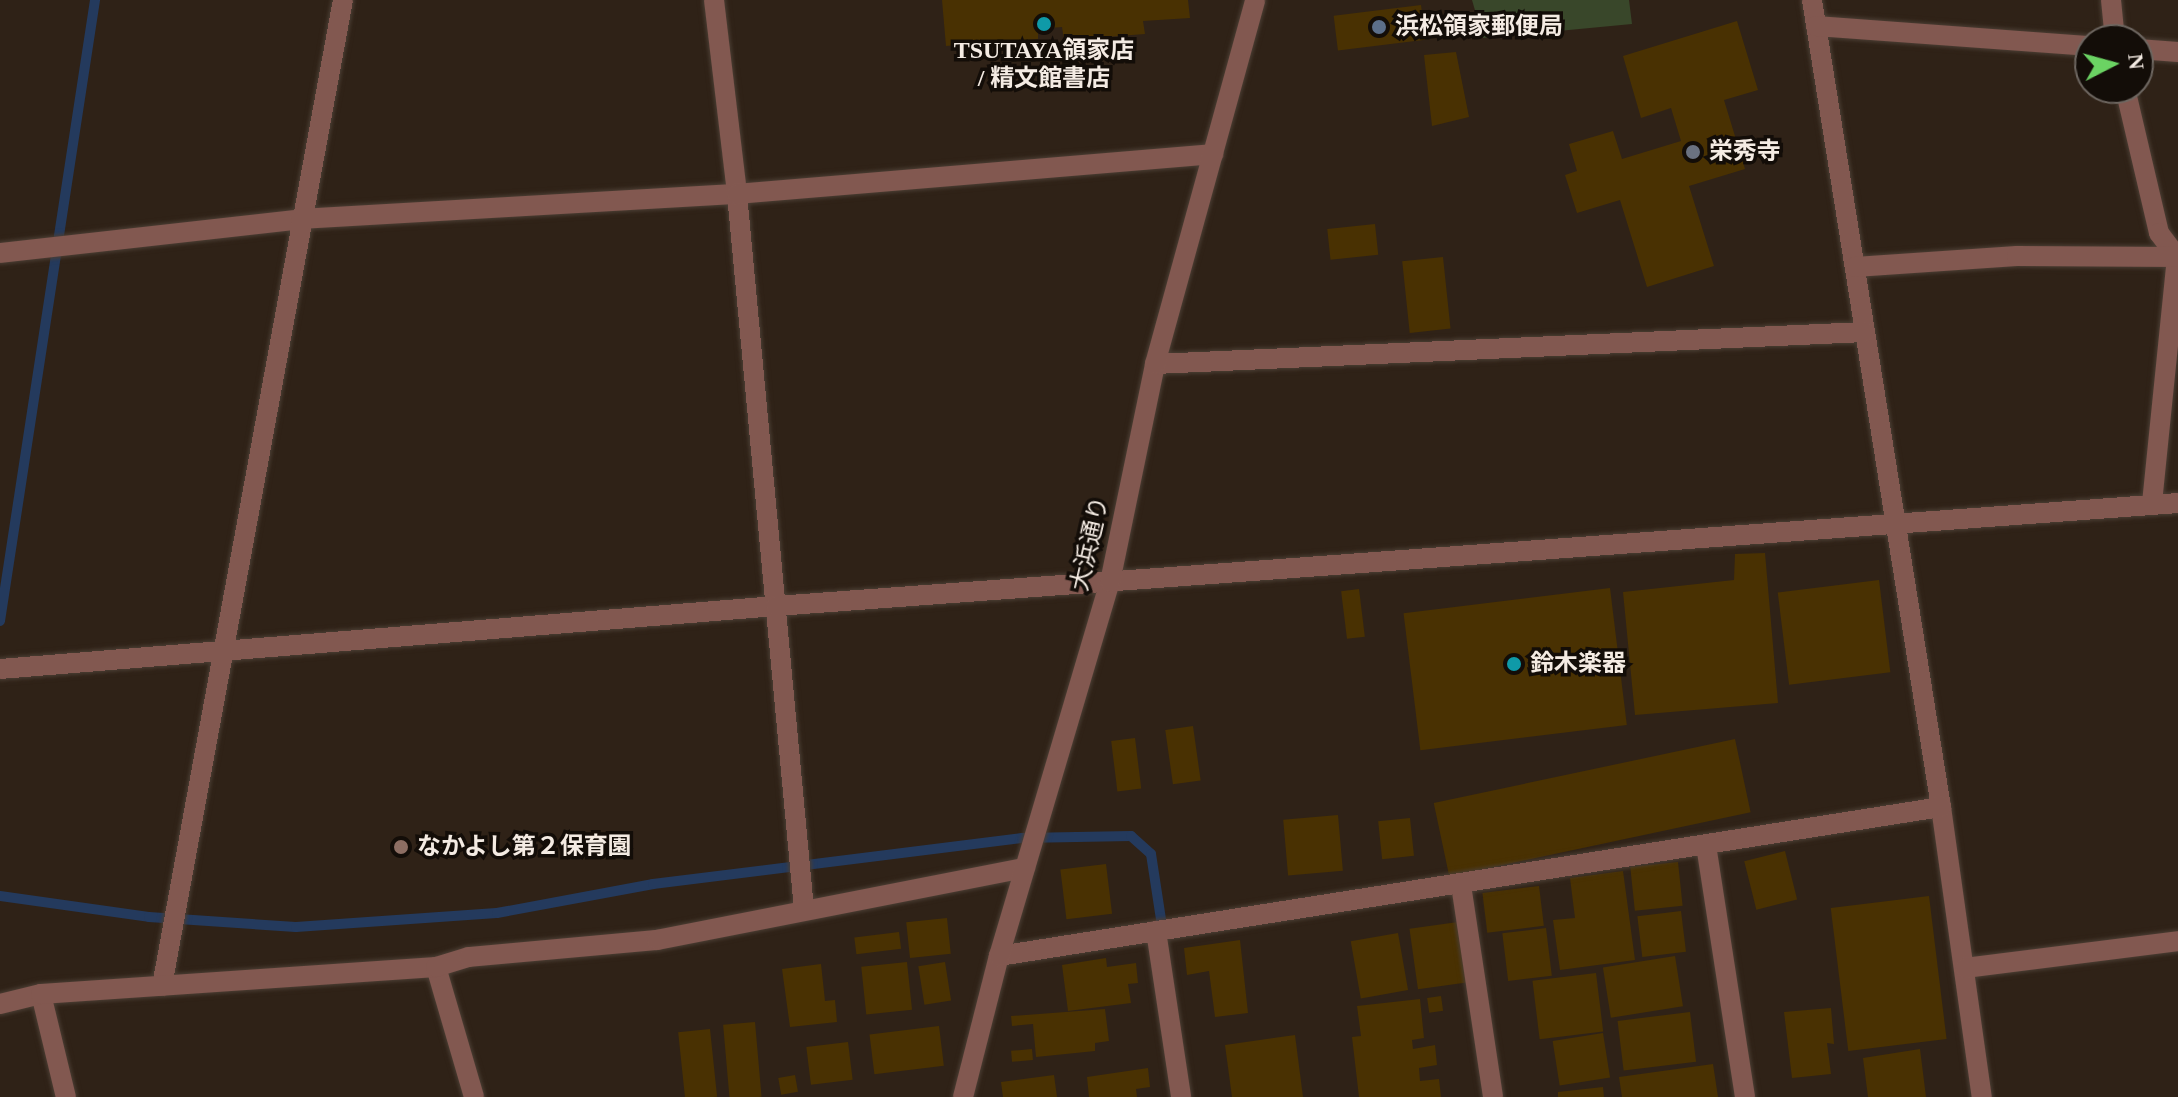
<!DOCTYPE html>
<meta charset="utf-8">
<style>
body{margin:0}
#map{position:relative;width:2178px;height:1097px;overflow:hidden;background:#2f2217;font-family:"Times New Roman","Noto Sans JP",serif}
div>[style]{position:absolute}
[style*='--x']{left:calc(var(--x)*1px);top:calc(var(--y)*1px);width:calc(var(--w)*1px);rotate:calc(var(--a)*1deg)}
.green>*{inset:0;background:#39472a}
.stream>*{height:10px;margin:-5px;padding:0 5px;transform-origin:5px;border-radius:5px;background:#243a5d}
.building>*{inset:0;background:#493102;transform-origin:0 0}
.roads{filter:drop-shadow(0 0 2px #4b3e34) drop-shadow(0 0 2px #4b3e34)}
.minor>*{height:20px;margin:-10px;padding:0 10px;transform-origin:10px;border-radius:10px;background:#825850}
.dots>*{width:22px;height:22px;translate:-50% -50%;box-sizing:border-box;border:4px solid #130d08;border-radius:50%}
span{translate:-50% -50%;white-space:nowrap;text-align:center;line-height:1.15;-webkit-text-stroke:7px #130d08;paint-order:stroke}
.poi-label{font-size:24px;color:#f4ebe3;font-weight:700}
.left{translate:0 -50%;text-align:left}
.street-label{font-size:24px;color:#f4ebe3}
.north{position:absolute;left:2074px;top:24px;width:80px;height:80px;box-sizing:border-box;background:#130d08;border:2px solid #6d6660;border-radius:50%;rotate:84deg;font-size:22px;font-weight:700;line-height:32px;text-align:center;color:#f4ebe3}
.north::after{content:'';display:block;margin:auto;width:28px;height:36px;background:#6bd363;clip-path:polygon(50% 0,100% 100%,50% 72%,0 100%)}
</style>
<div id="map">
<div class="green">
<div style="clip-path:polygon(1472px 0,1629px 0,1632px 24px,1483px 38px)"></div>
</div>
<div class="stream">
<div style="--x:0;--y:621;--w:628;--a:-81.3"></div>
<div style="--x:0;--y:896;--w:150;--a:8"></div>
<div style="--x:149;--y:917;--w:147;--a:3.9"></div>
<div style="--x:296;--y:927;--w:201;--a:-4"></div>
<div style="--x:497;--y:913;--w:159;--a:-10.5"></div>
<div style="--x:653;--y:884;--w:372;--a:-7.1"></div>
<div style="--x:1022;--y:838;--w:109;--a:-1.1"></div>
<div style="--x:1131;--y:836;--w:27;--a:42"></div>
<div style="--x:1151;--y:854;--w:79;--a:81.3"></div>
</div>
<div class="building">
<div style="clip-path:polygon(942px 0,1188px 0,1190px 18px,1143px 21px,1145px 34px,1064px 40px,1062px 27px,1038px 29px,1038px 39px,946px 46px)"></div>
<div style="left:1421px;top:5px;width:35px;height:88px;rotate:83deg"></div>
<div style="clip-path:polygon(1737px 21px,1758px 90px,1724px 100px,1745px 169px,1689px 186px,1714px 266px,1647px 287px,1620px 200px,1577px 213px,1565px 175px,1577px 171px,1569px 144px,1613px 131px,1622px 159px,1681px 141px,1671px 108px,1641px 118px,1623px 56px)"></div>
<div style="clip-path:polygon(1456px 52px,1469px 117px,1432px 126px,1424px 55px)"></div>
<div style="left:1375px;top:224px;width:31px;height:48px;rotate:84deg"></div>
<div style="left:1443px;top:257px;width:72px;height:41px;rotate:84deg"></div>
<div style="clip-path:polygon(1765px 553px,1778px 703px,1635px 715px,1623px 592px,1734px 580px,1735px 554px)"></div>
<div style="left:1879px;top:580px;width:93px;height:102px;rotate:83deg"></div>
<div style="left:1610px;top:588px;width:138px;height:208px;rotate:83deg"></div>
<div style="left:1359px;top:589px;width:48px;height:18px;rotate:83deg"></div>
<div style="left:1193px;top:726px;width:55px;height:28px;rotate:82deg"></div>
<div style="left:1135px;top:738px;width:51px;height:24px;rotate:83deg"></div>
<div style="left:1735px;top:739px;width:75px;height:308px;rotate:78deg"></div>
<div style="left:1338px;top:815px;width:56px;height:55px;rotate:85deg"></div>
<div style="left:1410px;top:818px;width:38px;height:32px;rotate:84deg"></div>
<div style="left:1785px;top:851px;width:50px;height:42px;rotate:76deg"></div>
<div style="left:1678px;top:862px;width:44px;height:48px;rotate:84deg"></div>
<div style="left:1106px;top:864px;width:50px;height:46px;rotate:83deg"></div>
<div style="clip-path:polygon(1623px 871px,1635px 960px,1560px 970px,1553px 920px,1575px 918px,1570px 878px)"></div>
<div style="left:1539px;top:886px;width:40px;height:57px;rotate:83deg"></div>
<div style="left:1929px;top:896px;width:144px;height:99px;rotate:83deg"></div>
<div style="left:1681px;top:911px;width:41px;height:44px;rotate:83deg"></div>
<div style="left:947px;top:918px;width:36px;height:41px;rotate:84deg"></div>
<div style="left:1458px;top:922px;width:61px;height:49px;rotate:82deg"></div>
<div style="left:1546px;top:928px;width:48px;height:44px;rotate:83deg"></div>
<div style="left:899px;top:932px;width:17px;height:45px;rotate:83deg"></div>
<div style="left:1398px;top:933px;width:58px;height:48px;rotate:80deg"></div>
<div style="clip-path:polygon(1240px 940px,1248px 1013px,1215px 1017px,1209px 971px,1187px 975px,1184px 948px)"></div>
<div style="left:1675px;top:956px;width:51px;height:73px;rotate:81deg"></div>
<div style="clip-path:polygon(1106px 958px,1107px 967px,1136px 963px,1138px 983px,1128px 984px,1131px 1003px,1068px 1011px,1062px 965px)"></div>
<div style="left:907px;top:962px;width:48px;height:46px;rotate:84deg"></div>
<div style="left:945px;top:962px;width:39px;height:27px;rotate:81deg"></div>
<div style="clip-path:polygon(821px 964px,825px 1001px,835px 1000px,837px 1022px,790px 1027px,782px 969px)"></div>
<div style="left:1596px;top:973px;width:59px;height:64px;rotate:83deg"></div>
<div style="left:1441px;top:996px;width:15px;height:14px;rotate:82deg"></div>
<div style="clip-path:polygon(1420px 999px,1424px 1038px,1412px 1040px,1413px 1049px,1435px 1045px,1437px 1065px,1419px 1068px,1420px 1081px,1439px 1079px,1441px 1097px,1359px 1097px,1352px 1037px,1361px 1036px,1357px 1006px)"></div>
<div style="clip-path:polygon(1831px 1008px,1834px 1044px,1827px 1043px,1831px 1074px,1792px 1078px,1784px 1012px)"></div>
<div style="clip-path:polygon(1105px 1009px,1109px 1041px,1095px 1043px,1095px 1051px,1036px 1057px,1033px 1024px,1012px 1026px,1011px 1016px)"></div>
<div style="left:1690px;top:1012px;width:50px;height:73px;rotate:83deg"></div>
<div style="left:755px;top:1022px;width:75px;height:32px;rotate:85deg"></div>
<div style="left:939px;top:1026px;width:40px;height:70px;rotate:83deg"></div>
<div style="left:710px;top:1029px;width:68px;height:32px;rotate:84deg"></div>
<div style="left:1603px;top:1033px;width:45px;height:51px;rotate:81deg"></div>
<div style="clip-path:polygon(1295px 1035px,1303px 1097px,1232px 1097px,1225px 1045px)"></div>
<div style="left:848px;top:1042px;width:38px;height:42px;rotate:83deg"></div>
<div style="left:1032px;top:1049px;width:11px;height:21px;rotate:85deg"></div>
<div style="clip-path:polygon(1920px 1049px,1926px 1097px,1868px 1097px,1863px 1058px)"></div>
<div style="clip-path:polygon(1713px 1064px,1718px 1097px,1622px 1097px,1619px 1077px)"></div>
<div style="clip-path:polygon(1148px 1068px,1150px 1087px,1136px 1089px,1137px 1097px,1089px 1097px,1087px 1077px)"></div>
<div style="left:795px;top:1075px;width:17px;height:17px;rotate:80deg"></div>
<div style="clip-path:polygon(1054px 1075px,1057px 1097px,1003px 1097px,1001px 1082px)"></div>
<div style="clip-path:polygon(1603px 1087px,1604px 1097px,1558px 1097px,1558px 1092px)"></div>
</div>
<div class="roads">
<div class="minor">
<div style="--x:714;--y:0;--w:195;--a:83.2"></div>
<div style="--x:737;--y:194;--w:719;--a:84.65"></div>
<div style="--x:1812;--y:0;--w:817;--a:80.92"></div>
<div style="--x:1941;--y:807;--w:293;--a:82"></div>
<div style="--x:2111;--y:0;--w:40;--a:84.3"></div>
<div style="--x:1816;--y:26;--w:275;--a:4.2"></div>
<div style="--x:2138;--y:49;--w:40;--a:4.3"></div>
<div style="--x:2125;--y:88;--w:149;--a:76.8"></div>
<div style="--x:2159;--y:233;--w:30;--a:53"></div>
<div style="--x:2177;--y:257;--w:249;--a:95.8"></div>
<div style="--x:0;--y:253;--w:303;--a:-6.4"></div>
<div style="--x:301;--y:219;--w:437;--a:-3.3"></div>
<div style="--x:737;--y:194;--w:478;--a:-4.8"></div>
<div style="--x:1855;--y:267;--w:162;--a:-3.9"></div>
<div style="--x:2017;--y:256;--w:161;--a:0.4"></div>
<div style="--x:1155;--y:364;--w:711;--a:-2.58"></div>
<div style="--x:0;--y:669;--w:779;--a:-4.64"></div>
<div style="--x:776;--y:606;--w:1406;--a:-4.2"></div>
<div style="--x:1706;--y:845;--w:255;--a:81.2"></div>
<div style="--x:1461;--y:885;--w:214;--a:81.4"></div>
<div style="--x:1156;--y:931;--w:168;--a:81.4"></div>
<div style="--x:999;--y:956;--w:954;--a:-8.99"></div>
<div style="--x:436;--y:967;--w:135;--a:73.7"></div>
<div style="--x:1965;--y:968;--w:215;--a:-7.2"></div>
<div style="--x:162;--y:986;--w:1002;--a:-79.6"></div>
<div style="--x:41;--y:994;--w:106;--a:76.4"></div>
<div style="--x:0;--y:1004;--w:42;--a:-13.7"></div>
<div style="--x:41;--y:994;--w:396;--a:-3.9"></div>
<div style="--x:436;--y:967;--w:34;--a:-17"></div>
<div style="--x:469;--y:957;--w:189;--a:-5.2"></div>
<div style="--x:657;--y:940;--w:375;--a:-11.1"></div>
<div style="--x:963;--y:1097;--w:146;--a:-75.7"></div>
<div style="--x:999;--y:956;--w:390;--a:-73.5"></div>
<div style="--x:1110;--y:582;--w:223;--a:-78.3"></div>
<div style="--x:1155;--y:364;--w:377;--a:-74.6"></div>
</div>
</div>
<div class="dots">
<div style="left:1044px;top:24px;background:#0f9aa8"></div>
<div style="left:1379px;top:27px;background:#5c6f8a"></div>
<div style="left:1693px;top:152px;background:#6b7280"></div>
<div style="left:1514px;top:664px;background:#0f9aa8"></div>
<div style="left:401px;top:847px;background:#8d6e63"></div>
</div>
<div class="poi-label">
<span class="left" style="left:1395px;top:27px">浜松領家郵便局</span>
<span style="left:1044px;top:65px">TSUTAYA領家店<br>/ 精文館書店</span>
<span class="left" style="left:1709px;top:152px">栄秀寺</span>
<span class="left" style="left:1530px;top:664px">鈴木楽器</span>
<span class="left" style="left:417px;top:847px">なかよし第２保育園</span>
</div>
<div class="street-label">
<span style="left:1090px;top:544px;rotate:-77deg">大浜通り</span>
</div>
<div class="north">N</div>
</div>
